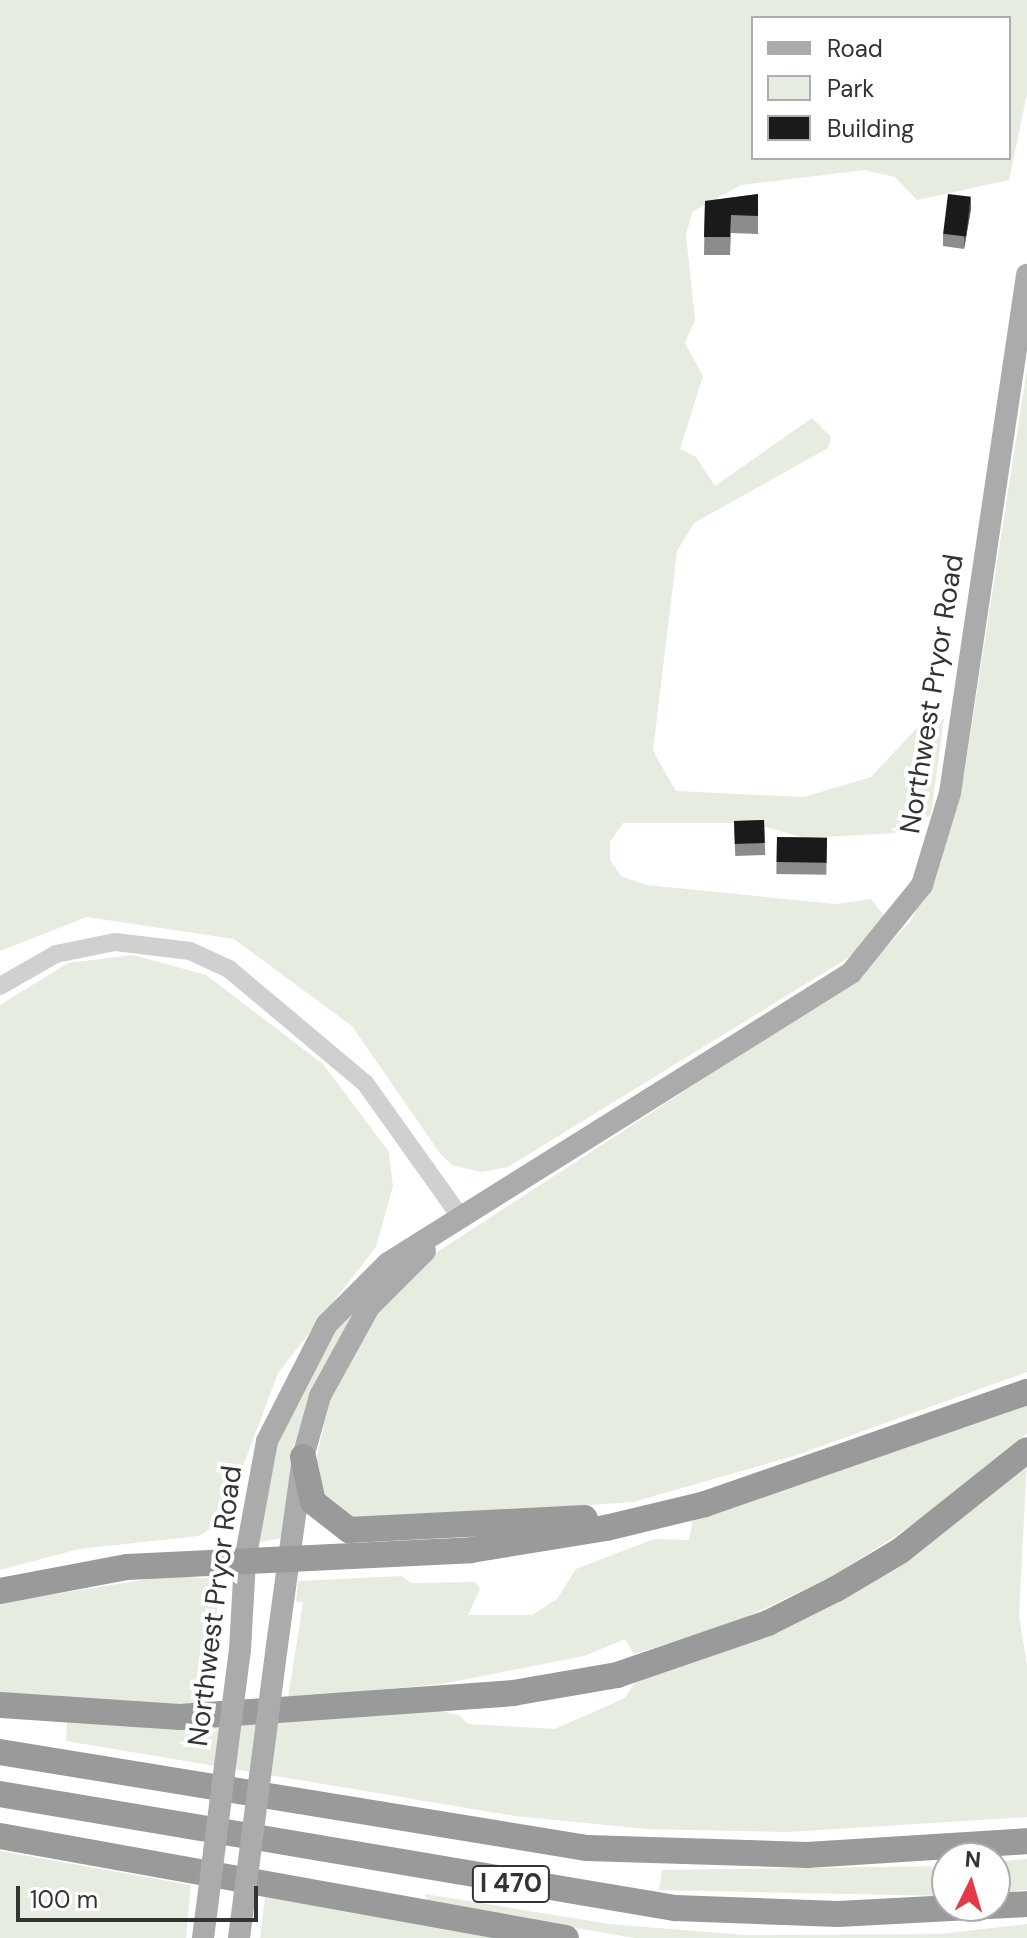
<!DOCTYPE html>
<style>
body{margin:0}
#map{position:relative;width:1027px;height:1938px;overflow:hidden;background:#fff;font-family:"DM Sans",sans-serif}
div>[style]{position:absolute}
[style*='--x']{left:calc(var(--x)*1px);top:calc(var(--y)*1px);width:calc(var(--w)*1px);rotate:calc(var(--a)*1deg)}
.green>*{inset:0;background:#e6ecdf}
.minor>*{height:18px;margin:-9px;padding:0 9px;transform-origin:9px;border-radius:9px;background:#d0d0d0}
.major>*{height:22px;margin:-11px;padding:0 11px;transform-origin:11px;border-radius:11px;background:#ababab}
.highway>*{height:26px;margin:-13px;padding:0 13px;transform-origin:13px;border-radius:13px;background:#9a9a9a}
.major-bridge>*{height:22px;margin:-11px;padding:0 11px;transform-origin:11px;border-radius:11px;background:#ababab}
.wall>*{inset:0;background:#8c8c8c;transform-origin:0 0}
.shaded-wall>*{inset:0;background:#5f5f5f}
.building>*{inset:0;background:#1a1a1a;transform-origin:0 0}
span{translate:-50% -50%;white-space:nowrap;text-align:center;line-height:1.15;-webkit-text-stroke:8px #fff;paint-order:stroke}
.shield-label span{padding:2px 6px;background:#fff;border:2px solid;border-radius:6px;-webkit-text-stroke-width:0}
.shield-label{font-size:26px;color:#333;font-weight:700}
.street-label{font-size:28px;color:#333}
.legend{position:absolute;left:751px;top:16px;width:260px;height:144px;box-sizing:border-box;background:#fff;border:2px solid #adadad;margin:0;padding:10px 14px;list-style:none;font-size:24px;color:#333}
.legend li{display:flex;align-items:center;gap:16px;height:40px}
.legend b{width:40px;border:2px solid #adadad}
.north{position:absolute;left:931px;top:1842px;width:80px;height:80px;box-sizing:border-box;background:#fff;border:2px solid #adadad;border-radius:50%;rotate:5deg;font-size:22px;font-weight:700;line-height:32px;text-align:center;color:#333}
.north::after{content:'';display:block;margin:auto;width:28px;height:36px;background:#e63946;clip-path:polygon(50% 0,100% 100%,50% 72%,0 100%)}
.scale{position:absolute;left:16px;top:1886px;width:242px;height:36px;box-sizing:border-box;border:4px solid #333;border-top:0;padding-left:10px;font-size:24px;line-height:28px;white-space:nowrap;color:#333;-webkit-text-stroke:6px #fff;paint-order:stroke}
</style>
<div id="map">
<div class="green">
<div style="clip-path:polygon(evenodd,0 0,1027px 0,1027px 94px,1009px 180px,917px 200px,895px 177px,865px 170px,741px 185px,692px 212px,686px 235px,695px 320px,685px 343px,703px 376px,680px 449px,696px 457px,715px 486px,812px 418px,831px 437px,828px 448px,694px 523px,677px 551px,653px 751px,676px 791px,804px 797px,871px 777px,916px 729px,944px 719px,931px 814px,914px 832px,805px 838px,751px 823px,623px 823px,610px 842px,610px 860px,621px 876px,646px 885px,835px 904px,871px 899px,887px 920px,848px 958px,508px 1167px,481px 1172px,452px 1165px,439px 1152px,352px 1026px,234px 939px,87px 917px,0 951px,0 0,753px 18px,1009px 18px,1009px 158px,753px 158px,753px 18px)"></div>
<div style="clip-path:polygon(1027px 369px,1027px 1372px,794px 1456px,633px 1502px,348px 1522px,321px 1494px,315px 1465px,328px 1406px,368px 1324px,431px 1256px,855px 980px,911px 921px,944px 849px,964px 775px)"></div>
<div style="clip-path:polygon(133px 955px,206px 975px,323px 1064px,389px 1152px,393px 1186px,376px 1247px,278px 1373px,223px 1520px,199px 1536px,79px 1549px,0 1570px,0 1005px,68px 963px)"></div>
<div style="clip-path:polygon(380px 1278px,309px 1398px,293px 1449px,282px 1538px,259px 1542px,268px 1466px,320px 1348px)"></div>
<div style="clip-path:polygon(1027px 1400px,1027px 1433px,965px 1491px,835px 1575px,736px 1622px,634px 1654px,625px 1639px,584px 1656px,442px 1684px,288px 1698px,303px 1603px,296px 1601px,298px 1581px,402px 1576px,411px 1583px,475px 1582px,480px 1589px,468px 1615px,532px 1615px,557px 1599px,576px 1569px,654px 1539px,689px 1540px,693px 1517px)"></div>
<div style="clip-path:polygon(1027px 1460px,1019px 1615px,1027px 1666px,1027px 1817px,789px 1832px,647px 1829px,515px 1816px,66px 1741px,67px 1722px,170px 1727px,420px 1707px,459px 1715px,468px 1724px,555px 1729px,625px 1698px,638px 1677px,743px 1640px)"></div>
<div style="clip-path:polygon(167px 1576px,219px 1579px,212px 1704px,169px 1708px,0 1694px,0 1603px)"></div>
<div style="clip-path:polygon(0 1851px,191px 1885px,186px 1938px,0 1938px)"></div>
<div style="clip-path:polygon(1027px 1859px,1027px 1890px,995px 1893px,995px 1862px)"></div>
<div style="clip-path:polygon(947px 1866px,947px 1896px,659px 1890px,662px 1870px)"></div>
<div style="clip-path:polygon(425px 1894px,609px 1924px,744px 1935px,941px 1934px,1027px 1924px,1027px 1938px,634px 1938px,428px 1902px)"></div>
<div style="clip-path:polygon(265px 1897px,507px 1938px,260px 1938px)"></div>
</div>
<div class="minor">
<div style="--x:0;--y:986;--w:64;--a:-29.7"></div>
<div style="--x:56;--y:954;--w:60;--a:-11.5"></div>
<div style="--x:115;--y:942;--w:76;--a:6.8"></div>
<div style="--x:190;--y:951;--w:43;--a:24.8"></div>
<div style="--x:229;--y:969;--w:177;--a:40"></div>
<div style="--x:365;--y:1083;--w:163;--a:54.5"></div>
</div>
<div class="major">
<div style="--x:277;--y:1645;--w:190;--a:-82.1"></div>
<div style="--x:303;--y:1457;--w:63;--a:-74.4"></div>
<div style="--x:320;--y:1396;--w:102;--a:-61.2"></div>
<div style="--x:369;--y:1307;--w:79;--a:-45"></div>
<div style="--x:240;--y:1650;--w:90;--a:-86.8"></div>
<div style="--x:245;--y:1560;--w:121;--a:-79.5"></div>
<div style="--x:267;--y:1441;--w:131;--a:-62.9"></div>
<div style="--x:327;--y:1324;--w:86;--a:-45"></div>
<div style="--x:388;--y:1263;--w:546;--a:-32.06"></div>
<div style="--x:851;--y:973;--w:113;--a:-51.1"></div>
<div style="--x:922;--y:885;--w:96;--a:-73.1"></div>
<div style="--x:950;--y:793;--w:524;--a:-81.54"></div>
</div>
<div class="highway">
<div style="--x:303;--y:1457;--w:46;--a:77.5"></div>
<div style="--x:313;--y:1502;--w:46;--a:37.9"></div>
<div style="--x:349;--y:1530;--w:236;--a:-2.9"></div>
<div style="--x:0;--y:1591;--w:129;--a:-10.7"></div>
<div style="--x:127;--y:1567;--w:344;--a:-2.8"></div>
<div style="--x:471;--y:1550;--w:137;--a:-9.3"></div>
<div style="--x:606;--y:1528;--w:102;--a:-13.6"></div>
<div style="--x:705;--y:1504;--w:341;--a:-19.2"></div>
<div style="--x:0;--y:1705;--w:180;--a:3.8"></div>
<div style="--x:180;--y:1717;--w:334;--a:-4.1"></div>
<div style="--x:513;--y:1693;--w:106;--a:-9.8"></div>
<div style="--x:617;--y:1675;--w:160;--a:-19"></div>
<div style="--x:768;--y:1623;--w:76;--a:-26.6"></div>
<div style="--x:836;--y:1589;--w:74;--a:-30.7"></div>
<div style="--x:900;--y:1551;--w:162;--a:-38.5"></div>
<div style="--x:0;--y:1752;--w:595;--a:9.29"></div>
<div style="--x:587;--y:1848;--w:220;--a:1.8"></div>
<div style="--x:807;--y:1855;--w:220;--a:-3.6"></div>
<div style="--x:0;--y:1794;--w:685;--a:9.59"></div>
<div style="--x:675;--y:1908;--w:163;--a:2.1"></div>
<div style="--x:838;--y:1914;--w:189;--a:-3"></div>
<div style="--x:0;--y:1836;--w:575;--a:10.22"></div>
</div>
<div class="major-bridge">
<div style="--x:203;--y:1938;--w:290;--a:-82.7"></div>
<div style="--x:239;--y:1938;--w:295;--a:-82.6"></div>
</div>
<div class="wall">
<div style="clip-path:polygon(758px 194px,758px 234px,731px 233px,730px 255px,704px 255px,705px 201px)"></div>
<div style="clip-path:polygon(971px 209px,964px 249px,943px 246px,943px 234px)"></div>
<div style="left:764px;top:820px;width:35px;height:30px;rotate:88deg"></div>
<div style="left:777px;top:837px;width:50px;height:37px;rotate:1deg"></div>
</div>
<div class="shaded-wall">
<div style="clip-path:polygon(971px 197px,971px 209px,964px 249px,964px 237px)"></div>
</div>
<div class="building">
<div style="clip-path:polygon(758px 194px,758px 216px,731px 215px,730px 237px,704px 237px,705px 201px)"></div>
<div style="left:948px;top:194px;width:23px;height:40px;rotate:7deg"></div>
<div style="left:764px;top:820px;width:23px;height:30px;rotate:88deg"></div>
<div style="left:777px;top:837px;width:50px;height:25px;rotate:1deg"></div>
</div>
<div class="shield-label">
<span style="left:511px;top:1884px">I 470</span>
</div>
<div class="street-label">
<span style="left:932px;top:694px;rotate:-81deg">Northwest Pryor Road</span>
<span style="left:215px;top:1606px;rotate:-83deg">Northwest Pryor Road</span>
</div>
<ul class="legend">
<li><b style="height:10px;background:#ababab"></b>Road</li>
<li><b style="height:22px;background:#e6ecdf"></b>Park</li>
<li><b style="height:22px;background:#1a1a1a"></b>Building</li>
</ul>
<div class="north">N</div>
<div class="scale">100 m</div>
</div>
